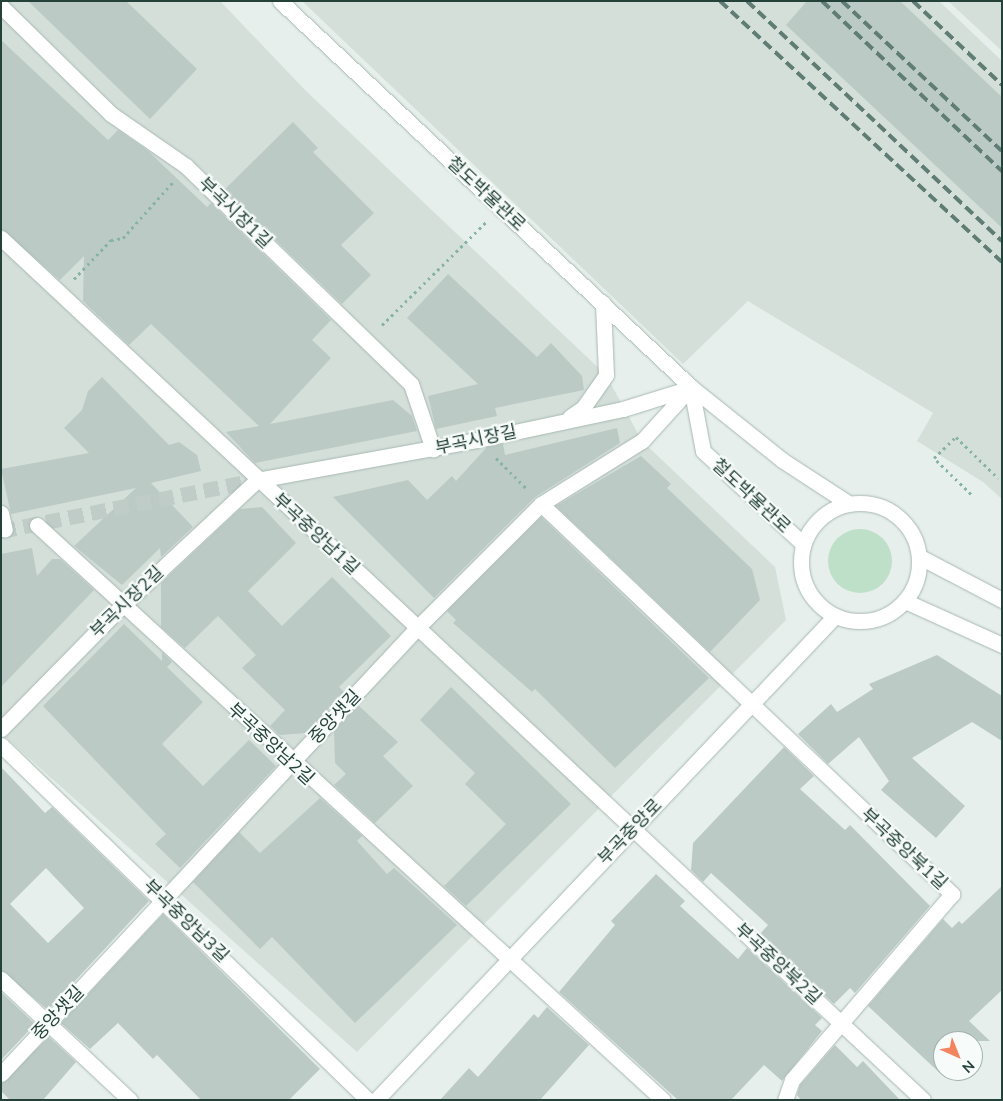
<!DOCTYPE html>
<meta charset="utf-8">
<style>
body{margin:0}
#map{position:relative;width:1003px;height:1101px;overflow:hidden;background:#e6efeb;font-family:"Nunito Sans","Noto Sans KR",sans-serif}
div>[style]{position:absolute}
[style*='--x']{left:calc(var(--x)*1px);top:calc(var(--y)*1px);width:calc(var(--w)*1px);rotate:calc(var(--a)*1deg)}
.built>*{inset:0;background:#d4dfda}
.green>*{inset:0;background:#bfe0c8}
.round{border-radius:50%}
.building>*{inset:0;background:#bbcac4}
.minor-tunnel>*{height:15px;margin-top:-7.5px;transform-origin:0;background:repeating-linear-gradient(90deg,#bfccc8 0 15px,transparent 0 23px)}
.path>*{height:3px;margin-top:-1.5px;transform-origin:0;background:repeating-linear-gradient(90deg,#86b3a5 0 2.5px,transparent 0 6.5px)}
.roads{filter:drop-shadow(0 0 1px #a8b8b2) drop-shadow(0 0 1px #a8b8b2)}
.minor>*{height:15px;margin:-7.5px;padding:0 7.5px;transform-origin:7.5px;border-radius:7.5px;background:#fff}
.minor>.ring{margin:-7.5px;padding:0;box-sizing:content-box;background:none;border:15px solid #fff;border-radius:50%}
.rail>*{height:4px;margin-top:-2px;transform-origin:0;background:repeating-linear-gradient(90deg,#5f7d75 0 10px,transparent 0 15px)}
span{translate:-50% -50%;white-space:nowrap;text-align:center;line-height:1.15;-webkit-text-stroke:4.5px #f7fbf9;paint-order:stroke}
.street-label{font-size:18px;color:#24423a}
.frame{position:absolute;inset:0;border:2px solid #24423a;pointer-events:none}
.north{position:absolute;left:933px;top:1031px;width:50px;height:50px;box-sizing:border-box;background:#f7fbf9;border:1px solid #a3b1ad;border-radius:50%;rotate:136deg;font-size:14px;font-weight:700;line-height:20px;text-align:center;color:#24423a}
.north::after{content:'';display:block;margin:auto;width:18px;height:22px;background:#f4845f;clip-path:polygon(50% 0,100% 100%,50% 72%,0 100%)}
</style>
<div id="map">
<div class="built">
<div style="clip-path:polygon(1px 1px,220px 1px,306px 91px,606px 375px,642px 441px,775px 567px,786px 620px,357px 1052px,1px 733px)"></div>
<div style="clip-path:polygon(302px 1px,939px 1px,1002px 61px,1002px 499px,983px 482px,917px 441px,933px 413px,748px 301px,683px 364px)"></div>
<div style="clip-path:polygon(948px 1px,1002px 1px,1002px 51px)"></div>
</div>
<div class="green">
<div class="round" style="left:828px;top:529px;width:64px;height:64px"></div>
</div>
<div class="building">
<div style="clip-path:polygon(28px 1px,126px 1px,197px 69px,150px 119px)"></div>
<div style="clip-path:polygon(807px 1px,900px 1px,1002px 97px,1002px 228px,786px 25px)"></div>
<div style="clip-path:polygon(1px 40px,108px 140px,118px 130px,147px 150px,207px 207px,211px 203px,331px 320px,312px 340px,331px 358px,270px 424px,393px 400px,412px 416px,417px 431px,255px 463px,226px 432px,259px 426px,151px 324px,129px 345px,83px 301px,84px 256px,60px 280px,1px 229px)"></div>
<div style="clip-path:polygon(293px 122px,318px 148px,313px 152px,374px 213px,341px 245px,371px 275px,342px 304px,224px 190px)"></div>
<div style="clip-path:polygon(448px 274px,537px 357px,551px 343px,582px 376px,584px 390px,495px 408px,497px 416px,436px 429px,428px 396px,478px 384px,407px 318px)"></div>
<div style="clip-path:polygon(102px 377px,169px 445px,179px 442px,197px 455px,201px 471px,151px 483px,193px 527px,161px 557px,160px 548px,122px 585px,74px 546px,136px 488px,11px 514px,1px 469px,89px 453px,64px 428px,82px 410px,88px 391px)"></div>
<div style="clip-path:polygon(617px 428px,620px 443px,535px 497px,434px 598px,333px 497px,408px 480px,427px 500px,452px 476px,456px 481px,487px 447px,503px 444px,505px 455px)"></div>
<div style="clip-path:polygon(641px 456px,671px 484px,667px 488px,752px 569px,760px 600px,710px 652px,556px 506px)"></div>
<div style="clip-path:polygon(262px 507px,296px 543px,248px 591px,282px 626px,332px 577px,391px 636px,339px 687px,344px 692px,306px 733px,280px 735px,270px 726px,285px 710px,242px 668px,256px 655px,218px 616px,185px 648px,161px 627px,161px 583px,240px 509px)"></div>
<div style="clip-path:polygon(541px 517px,709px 678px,615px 768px,535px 689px,532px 692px,453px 623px,456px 620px,447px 611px)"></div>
<div style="clip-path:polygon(32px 548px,37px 576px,52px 559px,60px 559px,94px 590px,1px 687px,1px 554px)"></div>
<div style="clip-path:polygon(124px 624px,162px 661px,162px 652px,172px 662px,167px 667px,203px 702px,162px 744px,203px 786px,249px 740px,276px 766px,180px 868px,155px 844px,166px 834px,43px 706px)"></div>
<div style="clip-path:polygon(937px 655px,1002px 696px,1002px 741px,972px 722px,912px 758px,965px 806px,936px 838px,881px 790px,889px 781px,859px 737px,828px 764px,798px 734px,831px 704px,837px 712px,873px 689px,869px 684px)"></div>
<div style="clip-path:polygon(451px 687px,571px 804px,466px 906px,444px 886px,506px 824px,465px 784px,475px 773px,420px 720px)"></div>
<div style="clip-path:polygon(358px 705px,398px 742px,383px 756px,413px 786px,375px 823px,334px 785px,346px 774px,335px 763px,334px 731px)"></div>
<div style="clip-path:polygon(784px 747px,814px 776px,800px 789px,845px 830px,850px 825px,930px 906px,855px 993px,850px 988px,834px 1004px,760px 934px,768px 925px,711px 873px,703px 882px,691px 870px,693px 843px)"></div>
<div style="clip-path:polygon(evenodd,1px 767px,45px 813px,52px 807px,149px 901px,48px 1010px,1px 970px,1px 767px,46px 868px,84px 908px,48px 943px,10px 904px,46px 868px)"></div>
<div style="clip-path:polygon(320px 798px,362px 836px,357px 841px,387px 874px,394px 868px,457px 925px,355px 1023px,272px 937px,260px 949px,193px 882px,239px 832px,260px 853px)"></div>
<div style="clip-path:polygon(656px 874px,685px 901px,680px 906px,738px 959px,747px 948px,822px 1018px,815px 1025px,822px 1031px,782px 1081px,764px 1065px,731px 1100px,678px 1100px,559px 992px,615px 925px,611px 921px)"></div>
<div style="clip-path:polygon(1002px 886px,1002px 990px,969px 1021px,990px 1041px,943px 1041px,943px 1076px,868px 1006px,943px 919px,952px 928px,959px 921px,962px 924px)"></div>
<div style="clip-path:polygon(163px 914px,320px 1069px,289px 1100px,201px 1100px,157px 1055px,153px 1059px,118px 1023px,90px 1049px,61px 1023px)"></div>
<div style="clip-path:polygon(1px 992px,35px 1024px,1px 1060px)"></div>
<div style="clip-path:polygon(547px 1007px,589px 1045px,540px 1100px,440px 1100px,469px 1068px,478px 1077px,534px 1014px,538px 1018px)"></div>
<div style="clip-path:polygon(49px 1037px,76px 1062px,43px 1100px,10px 1100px,1px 1091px,1px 1083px)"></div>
<div style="clip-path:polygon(835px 1045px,857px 1067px,863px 1061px,900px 1100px,801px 1100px,797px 1095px,800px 1085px)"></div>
</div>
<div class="minor-tunnel">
<div style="--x:1;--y:531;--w:261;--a:-11.3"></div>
</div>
<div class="path">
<div style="--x:74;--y:279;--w:54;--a:-46.5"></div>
<div style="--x:111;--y:240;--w:12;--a:-9"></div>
<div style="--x:123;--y:238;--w:75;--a:-48.2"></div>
<div style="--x:382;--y:325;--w:146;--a:-44.7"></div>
<div style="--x:496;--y:458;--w:44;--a:45"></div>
<div style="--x:971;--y:494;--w:52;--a:-135.8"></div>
<div style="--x:934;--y:458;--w:30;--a:-44"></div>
<div style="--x:956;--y:437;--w:59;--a:44.3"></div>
</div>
<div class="roads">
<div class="minor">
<div style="--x:280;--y:1;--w:564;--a:43.2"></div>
<div style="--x:691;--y:387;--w:117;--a:38.7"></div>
<div style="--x:782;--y:460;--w:79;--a:33.1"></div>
<div style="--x:1;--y:6;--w:154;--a:44.5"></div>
<div style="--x:111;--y:114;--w:91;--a:34.7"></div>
<div style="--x:186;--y:166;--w:313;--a:44.1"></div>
<div style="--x:411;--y:384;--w:69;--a:71.3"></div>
<div style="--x:1;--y:238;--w:1262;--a:43.07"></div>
<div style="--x:691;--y:387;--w:65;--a:79.4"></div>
<div style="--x:703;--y:451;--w:137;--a:42.9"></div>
<div style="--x:570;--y:417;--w:16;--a:-35"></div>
<div style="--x:583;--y:408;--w:40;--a:-55.1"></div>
<div style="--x:606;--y:375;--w:72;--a:-92.4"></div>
<div style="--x:257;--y:480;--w:224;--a:-10.3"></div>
<div style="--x:477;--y:440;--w:149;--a:-12"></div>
<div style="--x:623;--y:409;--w:70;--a:-17.4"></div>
<div class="ring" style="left:801px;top:503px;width:103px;height:103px"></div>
<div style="--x:541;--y:504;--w:567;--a:43.5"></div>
<div style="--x:952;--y:894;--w:245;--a:130.7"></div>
<div style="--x:792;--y:1080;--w:21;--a:109"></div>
<div style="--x:1;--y:513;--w:17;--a:77"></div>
<div style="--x:37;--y:525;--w:850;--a:42.57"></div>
<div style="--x:920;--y:557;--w:93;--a:27.7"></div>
<div style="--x:905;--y:601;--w:107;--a:24.4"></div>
<div style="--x:1;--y:729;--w:173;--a:-45.5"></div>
<div style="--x:122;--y:606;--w:185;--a:-43"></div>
<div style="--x:1;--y:745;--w:511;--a:44.05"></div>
<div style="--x:1;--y:979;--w:177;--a:43.2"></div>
<div style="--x:1;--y:1074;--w:610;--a:-46.99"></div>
<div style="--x:417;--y:628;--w:175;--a:-45"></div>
<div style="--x:541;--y:504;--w:119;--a:-32"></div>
<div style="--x:642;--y:441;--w:73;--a:-47.8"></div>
<div style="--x:376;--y:1100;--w:667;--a:-46.52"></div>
</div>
</div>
<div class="rail">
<div style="--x:720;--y:1;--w:384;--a:42.8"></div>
<div style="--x:747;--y:1;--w:350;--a:43.3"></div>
<div style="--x:822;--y:1;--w:248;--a:43.4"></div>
<div style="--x:842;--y:1;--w:219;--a:43.2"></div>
<div style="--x:913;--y:1;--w:122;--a:43.3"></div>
</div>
<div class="street-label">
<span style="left:486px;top:194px;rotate:43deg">철도박물관로</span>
<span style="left:235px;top:213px;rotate:44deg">부곡시장1길</span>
<span style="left:476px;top:440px;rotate:-12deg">부곡시장길</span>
<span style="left:751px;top:496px;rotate:43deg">철도박물관로</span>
<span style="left:316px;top:534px;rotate:43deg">부곡중앙남1길</span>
<span style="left:127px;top:602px;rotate:-44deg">부곡시장2길</span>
<span style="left:335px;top:717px;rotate:-47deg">중앙샛길</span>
<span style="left:271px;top:744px;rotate:43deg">부곡중앙남2길</span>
<span style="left:630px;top:832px;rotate:-46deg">부곡중앙로</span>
<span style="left:904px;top:849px;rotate:43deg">부곡중앙북1길</span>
<span style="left:186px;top:921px;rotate:44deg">부곡중앙남3길</span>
<span style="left:778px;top:964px;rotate:43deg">부곡중앙북2길</span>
<span style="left:58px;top:1013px;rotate:-47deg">중앙샛길</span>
</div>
<div class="frame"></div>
<div class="north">N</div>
</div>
